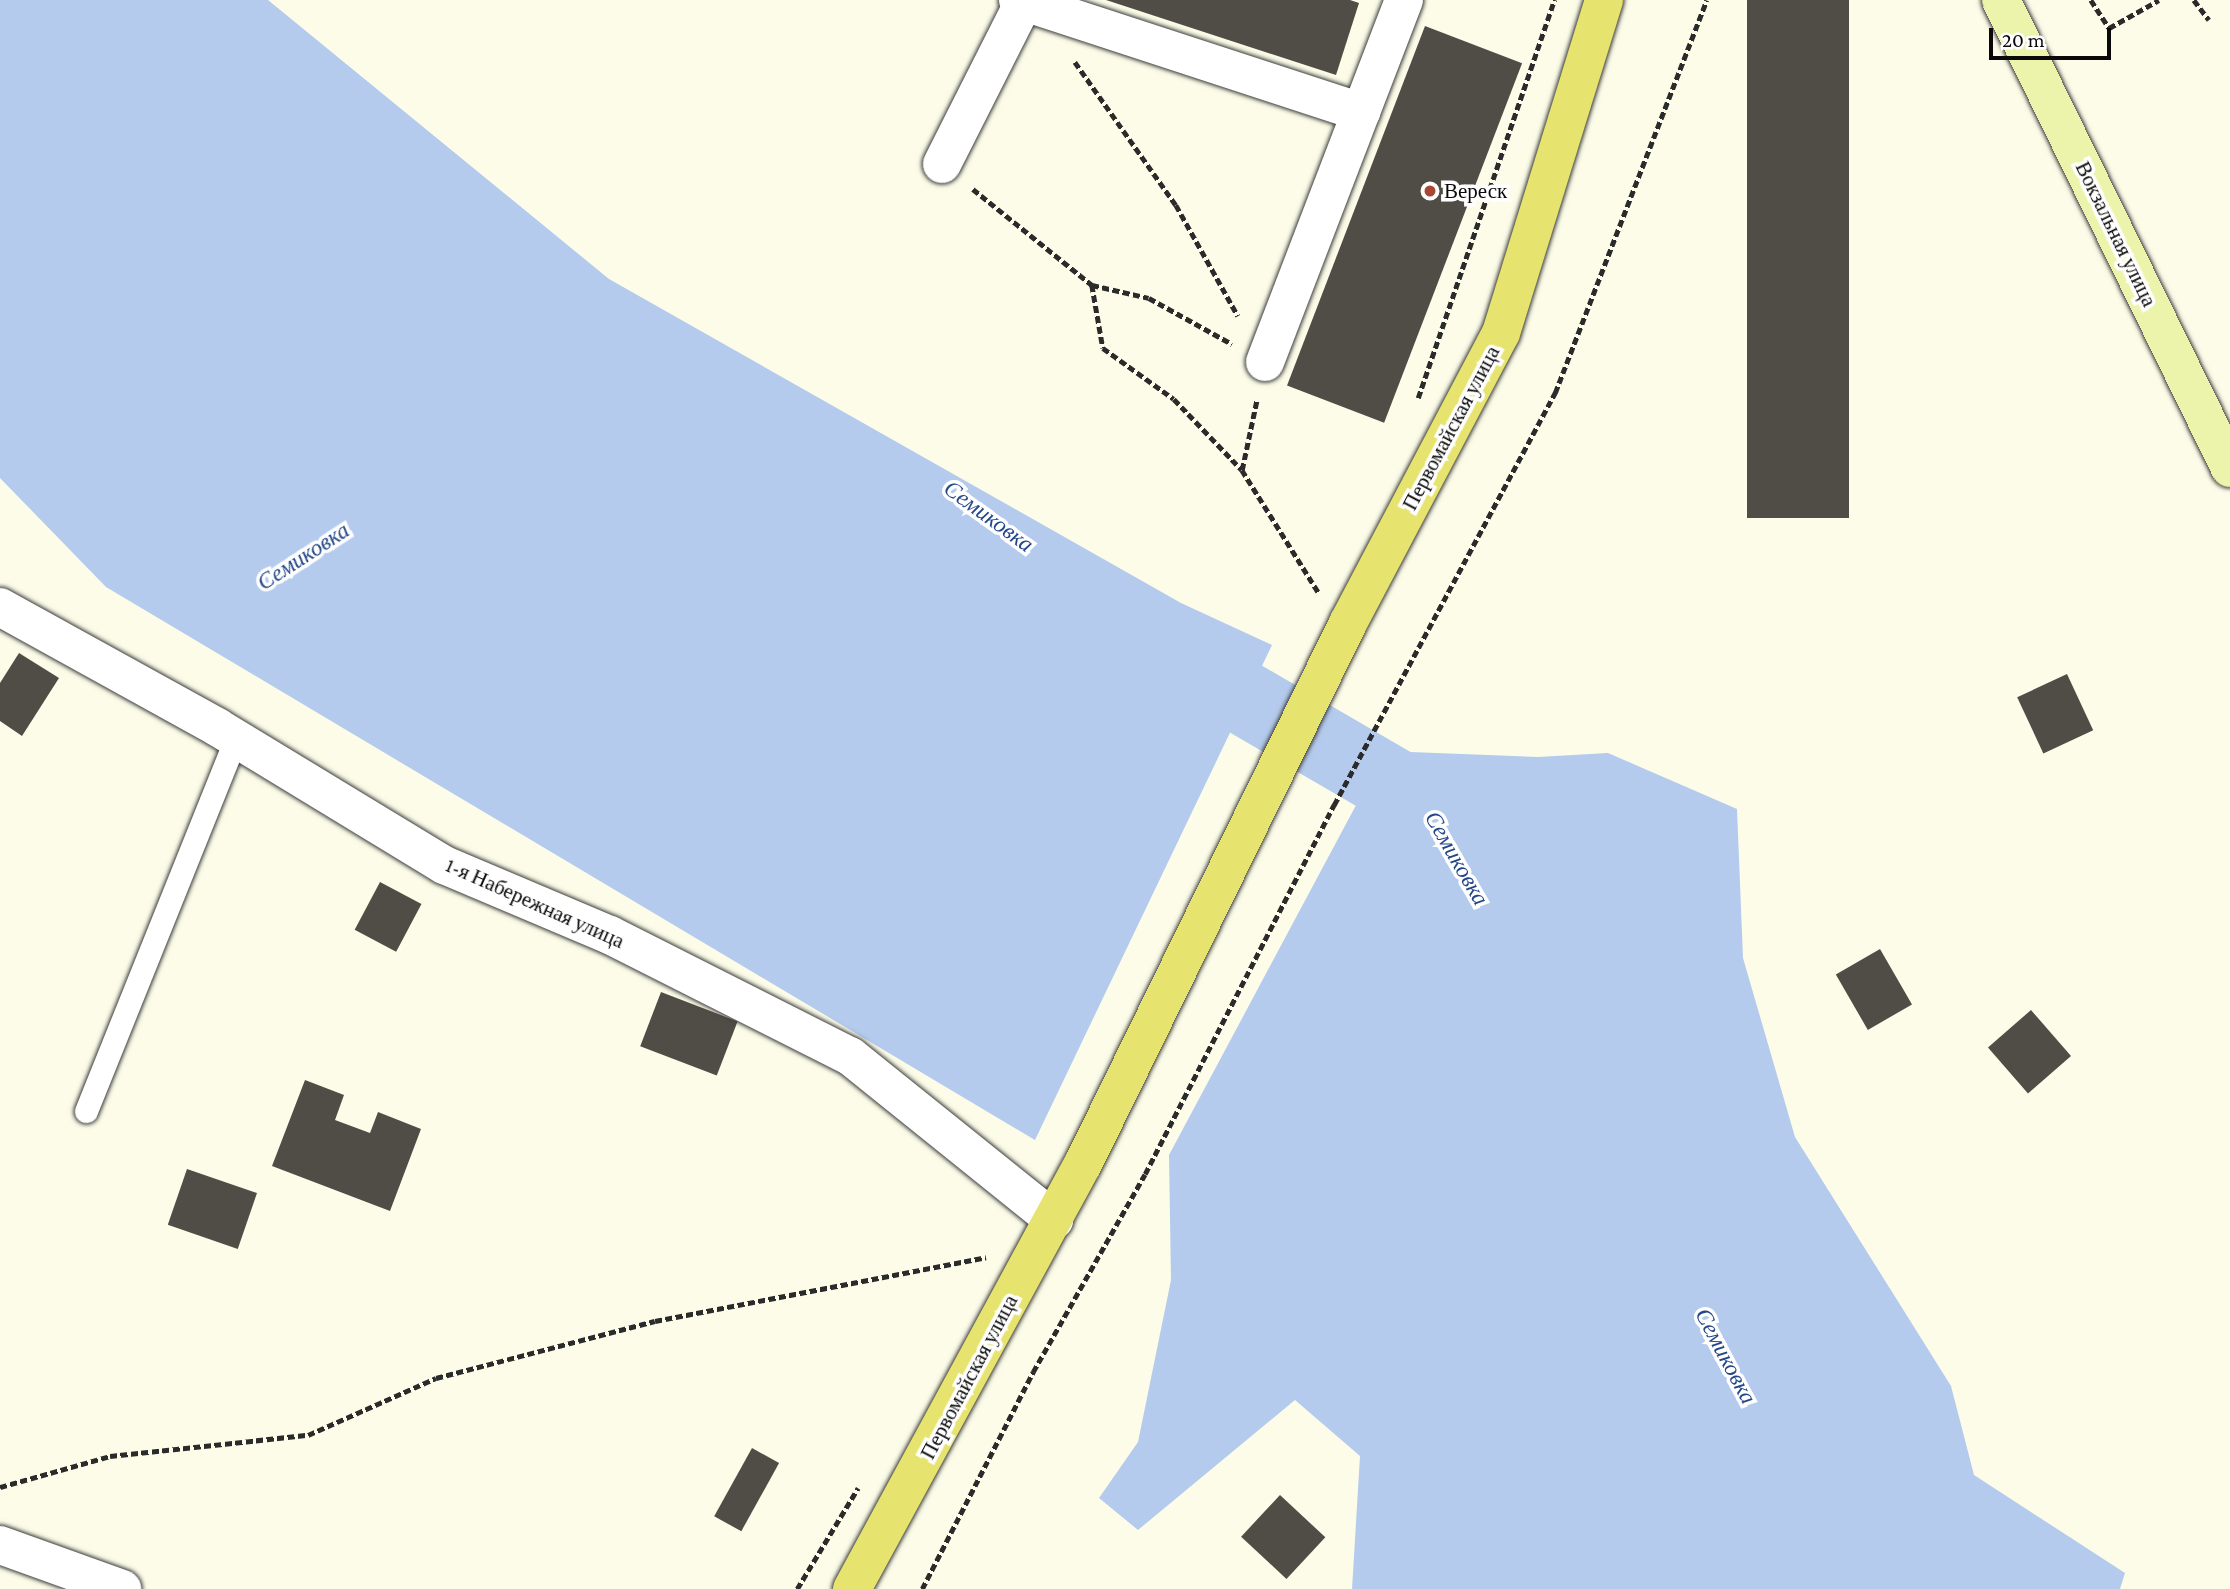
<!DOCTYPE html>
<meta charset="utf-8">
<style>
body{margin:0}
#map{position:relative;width:2230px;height:1589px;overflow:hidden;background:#fcfce9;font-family:"Crimson Pro",serif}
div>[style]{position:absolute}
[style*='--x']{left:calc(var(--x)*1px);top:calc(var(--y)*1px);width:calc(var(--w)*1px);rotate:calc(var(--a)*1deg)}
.water>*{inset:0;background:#b4cbed}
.river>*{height:74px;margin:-37px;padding:0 37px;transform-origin:37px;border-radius:37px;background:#b4cbed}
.building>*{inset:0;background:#504d47;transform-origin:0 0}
.path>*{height:4.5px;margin-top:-2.25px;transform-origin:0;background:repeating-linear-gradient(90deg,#2b2b2b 0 7px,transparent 0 10.5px)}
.roads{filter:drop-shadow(0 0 2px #3c3c3c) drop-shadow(0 0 2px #3c3c3c)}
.service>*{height:23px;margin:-11.5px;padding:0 11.5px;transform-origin:11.5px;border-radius:11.5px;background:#fff}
.minor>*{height:38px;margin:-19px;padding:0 19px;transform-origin:19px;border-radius:19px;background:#fff}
.secondary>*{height:38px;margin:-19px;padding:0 19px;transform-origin:19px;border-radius:19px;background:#ecf4ac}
.primary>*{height:38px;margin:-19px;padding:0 19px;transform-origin:19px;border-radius:19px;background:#e6e36e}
.dots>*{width:19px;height:19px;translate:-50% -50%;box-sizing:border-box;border:4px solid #fff;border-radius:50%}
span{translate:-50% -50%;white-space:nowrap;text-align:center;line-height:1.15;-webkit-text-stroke:7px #fff;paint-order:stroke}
.poi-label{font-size:21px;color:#090909}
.left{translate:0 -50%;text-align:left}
.street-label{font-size:21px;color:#090909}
.water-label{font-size:23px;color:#24478a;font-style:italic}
.scale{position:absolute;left:1989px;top:28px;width:122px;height:32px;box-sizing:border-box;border:4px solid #090909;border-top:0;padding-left:9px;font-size:21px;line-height:24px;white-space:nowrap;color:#090909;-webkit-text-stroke:5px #fff;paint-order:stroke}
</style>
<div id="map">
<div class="water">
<div style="clip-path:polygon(0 0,268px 0,609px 279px,1181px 603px,1272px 645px,1035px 1140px,106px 587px,0 478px)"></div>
<div style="clip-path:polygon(1385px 751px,1538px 757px,1608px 753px,1737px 809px,1743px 958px,1795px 1137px,1951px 1386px,1974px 1475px,2125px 1573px,2120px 1589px,1352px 1589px,1360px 1456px,1295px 1400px,1138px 1530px,1099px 1498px,1138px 1442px,1171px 1280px,1169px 1155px)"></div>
</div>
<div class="river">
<div style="--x:1160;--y:649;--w:316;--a:30.2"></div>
<div style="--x:1433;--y:808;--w:33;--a:63"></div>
</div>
<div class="building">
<div style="clip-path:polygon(1106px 0,1350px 0,1359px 3px,1336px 75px)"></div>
<div style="left:1747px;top:0;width:102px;height:518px"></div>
<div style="left:1425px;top:26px;width:104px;height:385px;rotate:21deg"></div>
<div style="clip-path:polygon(19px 653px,59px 678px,22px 736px,0 721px,0 683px)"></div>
<div style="left:2067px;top:674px;width:62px;height:55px;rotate:65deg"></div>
<div style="left:380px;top:882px;width:47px;height:54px;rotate:28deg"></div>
<div style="left:1880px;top:949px;width:64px;height:51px;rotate:60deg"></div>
<div style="left:661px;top:992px;width:82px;height:58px;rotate:21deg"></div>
<div style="left:2031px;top:1010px;width:61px;height:57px;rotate:49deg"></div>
<div style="clip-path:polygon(305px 1080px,344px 1095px,335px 1120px,370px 1133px,378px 1112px,421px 1129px,390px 1211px,272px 1166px)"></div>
<div style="left:187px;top:1169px;width:74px;height:59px;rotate:19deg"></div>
<div style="left:752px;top:1448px;width:31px;height:78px;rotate:29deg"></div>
<div style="left:1280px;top:1495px;width:62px;height:57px;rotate:43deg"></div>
</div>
<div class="path">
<div style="--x:2091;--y:0;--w:33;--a:57"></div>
<div style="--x:2109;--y:28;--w:57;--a:-29.2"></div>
<div style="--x:2194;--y:0;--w:25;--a:53"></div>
<div style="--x:1075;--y:62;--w:175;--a:54.8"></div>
<div style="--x:1176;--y:205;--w:127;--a:60.8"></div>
<div style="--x:973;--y:189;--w:153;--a:38.9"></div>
<div style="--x:1092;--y:285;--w:64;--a:80.1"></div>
<div style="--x:1103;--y:348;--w:87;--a:35.7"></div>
<div style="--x:1174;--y:399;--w:98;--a:46.2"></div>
<div style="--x:1242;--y:470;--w:145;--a:58"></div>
<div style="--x:1092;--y:285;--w:58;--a:12.8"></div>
<div style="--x:1149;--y:298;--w:95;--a:29"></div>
<div style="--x:1418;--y:398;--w:421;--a:-71.1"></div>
<div style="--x:1242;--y:470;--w:73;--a:-78.1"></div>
<div style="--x:0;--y:1487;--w:114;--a:-15.7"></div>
<div style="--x:110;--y:1456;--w:199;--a:-6.1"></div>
<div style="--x:308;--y:1435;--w:140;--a:-24"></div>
<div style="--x:436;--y:1378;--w:226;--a:-14.6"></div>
<div style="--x:655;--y:1321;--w:337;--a:-10.9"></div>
<div style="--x:797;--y:1589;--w:118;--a:-58.9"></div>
<div style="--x:922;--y:1589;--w:244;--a:-62.9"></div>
<div style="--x:1033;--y:1372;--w:227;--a:-60.5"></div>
<div style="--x:1145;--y:1174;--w:415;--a:-62.9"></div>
<div style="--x:1334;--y:805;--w:468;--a:-61.8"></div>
<div style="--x:1555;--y:393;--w:421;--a:-68.9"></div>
</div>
<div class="roads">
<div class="service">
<div style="--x:86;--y:1111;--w:402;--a:-68.1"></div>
</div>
<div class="minor">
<div style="--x:1018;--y:0;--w:361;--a:18.1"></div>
<div style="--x:1361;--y:112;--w:120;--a:-69"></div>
<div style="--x:942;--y:164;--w:184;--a:-63.2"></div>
<div style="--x:1265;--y:362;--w:268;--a:-69"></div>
<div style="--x:0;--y:607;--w:248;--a:28.9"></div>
<div style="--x:217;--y:727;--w:266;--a:31.3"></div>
<div style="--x:444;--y:865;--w:180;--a:22.9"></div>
<div style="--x:610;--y:935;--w:269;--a:26.8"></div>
<div style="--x:850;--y:1056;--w:262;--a:38.8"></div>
<div style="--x:0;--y:1545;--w:130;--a:19.8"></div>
</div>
<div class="secondary">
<div style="--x:2001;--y:0;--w:521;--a:63.93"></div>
</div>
<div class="primary">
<div style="--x:852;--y:1589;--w:484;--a:-61.5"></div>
<div style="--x:1083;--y:1164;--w:602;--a:-63.9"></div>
<div style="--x:1348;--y:623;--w:328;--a:-62.2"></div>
<div style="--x:1501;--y:333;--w:349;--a:-72.8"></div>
</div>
</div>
<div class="dots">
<div style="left:1430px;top:191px;background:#a64835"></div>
</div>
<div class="poi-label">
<span class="left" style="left:1444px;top:191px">Вереск</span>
</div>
<div class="street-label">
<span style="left:2116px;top:234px;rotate:64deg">Вокзальная улица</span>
<span style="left:1451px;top:428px;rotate:-62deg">Первомайская улица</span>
<span style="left:535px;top:903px;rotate:24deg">1-я Набережная улица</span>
<span style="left:969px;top:1377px;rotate:-62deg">Первомайская улица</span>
</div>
<div class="water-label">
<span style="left:989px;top:516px;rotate:36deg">Семиковка</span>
<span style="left:303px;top:556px;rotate:-33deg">Семиковка</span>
<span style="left:1457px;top:858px;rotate:60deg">Семиковка</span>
<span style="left:1726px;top:1356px;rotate:62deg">Семиковка</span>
</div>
<div class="scale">20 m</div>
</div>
